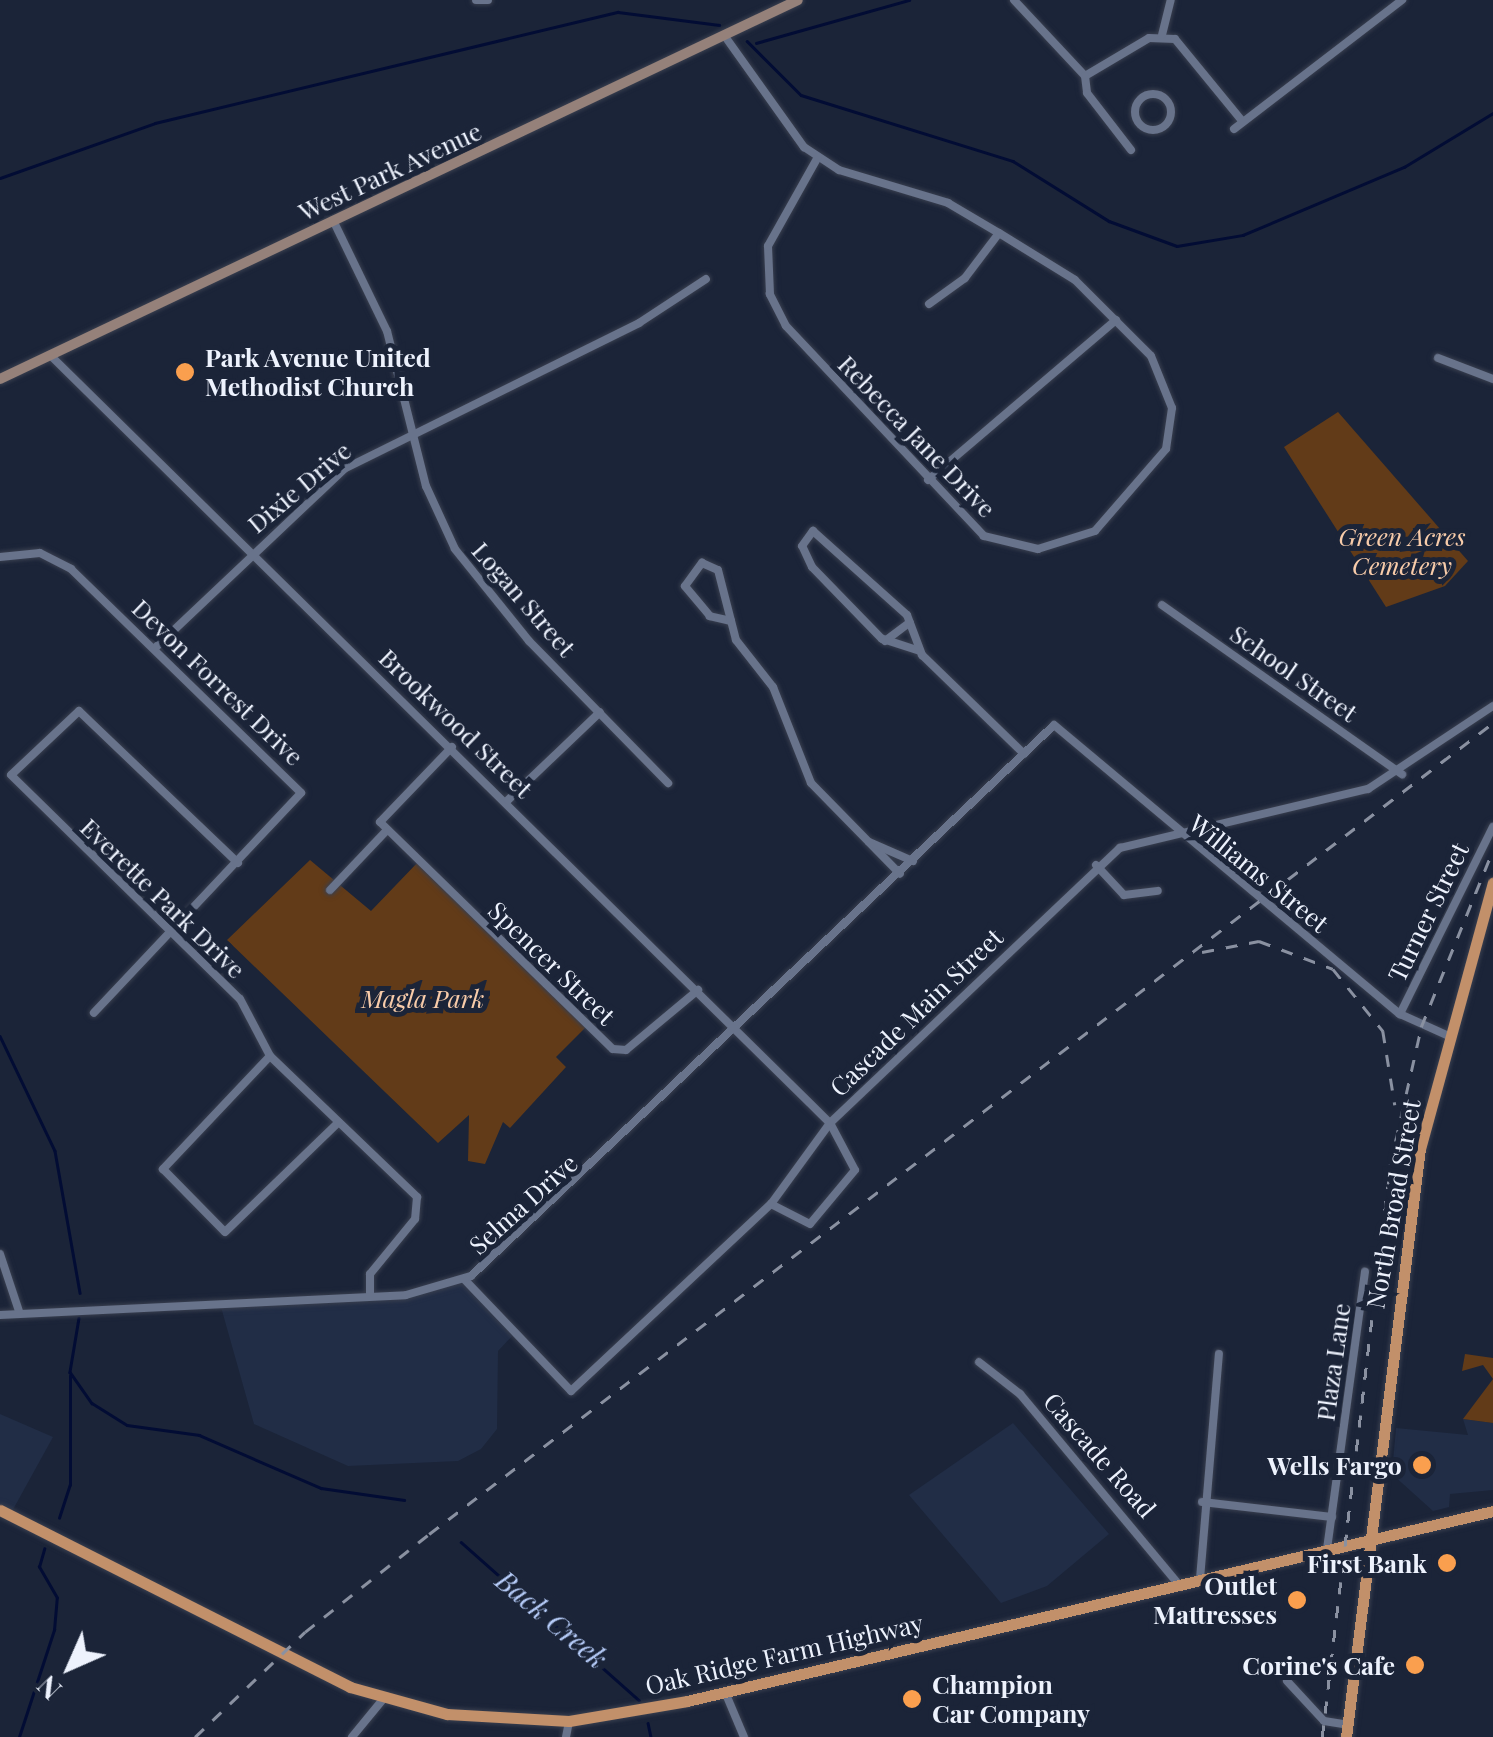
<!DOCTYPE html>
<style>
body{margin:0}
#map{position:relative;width:1493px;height:1737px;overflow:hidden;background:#1b2438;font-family:"Playfair Display",serif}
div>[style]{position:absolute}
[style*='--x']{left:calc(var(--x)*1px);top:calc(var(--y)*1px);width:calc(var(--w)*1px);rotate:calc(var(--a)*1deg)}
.built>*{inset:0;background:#212d46}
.green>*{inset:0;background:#623b18}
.stream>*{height:2.5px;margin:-1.25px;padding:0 1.25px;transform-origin:1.25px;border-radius:1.25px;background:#020c34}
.roads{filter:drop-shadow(0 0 2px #393f4f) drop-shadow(0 0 2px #393f4f)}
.street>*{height:8px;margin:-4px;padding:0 4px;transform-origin:4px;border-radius:4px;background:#68738b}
.street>.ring{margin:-4px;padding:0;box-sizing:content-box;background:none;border:8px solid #68738b;border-radius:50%}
.secondary>*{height:10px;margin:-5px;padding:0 5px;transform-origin:5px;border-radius:5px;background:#95817a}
.primary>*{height:11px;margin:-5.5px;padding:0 5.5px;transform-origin:5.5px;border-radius:5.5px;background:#c2906a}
.rail>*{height:2.5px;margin-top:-1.25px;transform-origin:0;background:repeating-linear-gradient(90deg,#8a91a1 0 12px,transparent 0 24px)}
.dots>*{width:28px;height:28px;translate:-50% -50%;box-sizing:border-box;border:5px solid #1b2438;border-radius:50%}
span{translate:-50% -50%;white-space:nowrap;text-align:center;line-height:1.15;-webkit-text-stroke:10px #1b2438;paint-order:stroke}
.street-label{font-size:25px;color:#edf2fd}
.poi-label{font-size:25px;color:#edf2fd;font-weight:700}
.left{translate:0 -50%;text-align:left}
.right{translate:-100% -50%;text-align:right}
.park-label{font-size:25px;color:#f8ccaa;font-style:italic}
.water-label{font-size:28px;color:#b7cdfa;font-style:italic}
.north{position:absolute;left:20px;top:1617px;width:100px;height:100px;-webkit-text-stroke:8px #1b2438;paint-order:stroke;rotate:225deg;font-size:28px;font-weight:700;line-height:40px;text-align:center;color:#edf2fd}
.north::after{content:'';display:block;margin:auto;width:35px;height:45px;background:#edf2fd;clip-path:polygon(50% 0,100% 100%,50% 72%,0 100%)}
</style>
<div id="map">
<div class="built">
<div style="clip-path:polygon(464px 1279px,515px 1333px,498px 1351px,497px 1429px,481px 1449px,458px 1461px,348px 1466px,254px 1424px,219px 1300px,406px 1295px)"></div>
<div style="clip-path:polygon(0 1414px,53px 1437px,10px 1515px,0 1510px)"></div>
<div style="clip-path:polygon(1463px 1419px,1493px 1423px,1493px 1490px,1450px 1494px,1449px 1507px,1433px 1511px,1392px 1474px,1396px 1428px,1468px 1435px)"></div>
<div style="clip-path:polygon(1013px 1423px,1109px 1534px,1047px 1586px,1001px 1603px,909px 1495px)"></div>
</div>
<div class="green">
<div style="clip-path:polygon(1338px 412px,1468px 561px,1445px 586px,1386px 607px,1284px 447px)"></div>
<div style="clip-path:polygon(310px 860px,371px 911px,419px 861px,588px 1025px,556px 1057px,566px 1067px,510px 1128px,503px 1122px,485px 1164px,468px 1161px,469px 1115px,438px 1143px,227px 940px)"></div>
<div style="clip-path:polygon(1465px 1354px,1493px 1358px,1493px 1423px,1463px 1419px,1493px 1379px,1483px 1365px,1462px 1371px)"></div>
</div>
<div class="stream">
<div style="--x:747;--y:41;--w:76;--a:45"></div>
<div style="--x:801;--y:95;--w:222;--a:17.3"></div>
<div style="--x:1013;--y:161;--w:113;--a:32"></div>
<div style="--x:1109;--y:221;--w:72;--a:20.2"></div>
<div style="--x:1177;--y:246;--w:67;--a:-9.5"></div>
<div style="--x:1243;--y:235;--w:175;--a:-22.9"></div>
<div style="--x:1404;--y:167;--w:104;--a:-31.2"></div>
<div style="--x:756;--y:43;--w:159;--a:-15.7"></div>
<div style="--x:0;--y:178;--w:164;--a:-19.5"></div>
<div style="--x:155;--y:123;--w:476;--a:-13.5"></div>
<div style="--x:618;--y:12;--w:102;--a:7.3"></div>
<div style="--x:0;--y:1036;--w:127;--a:64.4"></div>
<div style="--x:55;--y:1151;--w:144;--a:80"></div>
<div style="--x:79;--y:1318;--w:55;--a:99.5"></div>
<div style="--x:70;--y:1372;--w:38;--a:55"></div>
<div style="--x:92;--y:1403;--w:41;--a:32.2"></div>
<div style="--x:127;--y:1425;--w:73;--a:7.9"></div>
<div style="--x:199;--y:1435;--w:133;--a:23.5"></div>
<div style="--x:321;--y:1488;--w:84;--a:8.2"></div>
<div style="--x:59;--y:1518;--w:35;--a:-72"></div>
<div style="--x:70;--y:1485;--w:109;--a:-90"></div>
<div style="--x:461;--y:1542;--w:238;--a:41.6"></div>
<div style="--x:648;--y:1723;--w:14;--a:78"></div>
<div style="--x:19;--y:1737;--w:113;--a:-71.9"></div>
<div style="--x:54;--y:1630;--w:32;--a:-85"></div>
<div style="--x:57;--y:1598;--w:36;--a:-120"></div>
<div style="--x:39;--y:1567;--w:19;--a:-74"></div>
</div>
<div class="roads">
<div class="street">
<div style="--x:476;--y:0;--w:12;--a:0"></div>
<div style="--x:1014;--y:0;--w:104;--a:46.9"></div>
<div style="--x:1085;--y:76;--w:74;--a:-30.7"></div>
<div style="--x:1149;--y:38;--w:26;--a:2"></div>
<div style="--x:1175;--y:39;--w:107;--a:50.7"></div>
<div style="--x:724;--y:35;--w:138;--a:54.5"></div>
<div style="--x:804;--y:147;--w:42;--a:33.3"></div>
<div style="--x:839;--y:170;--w:114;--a:16.8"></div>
<div style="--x:948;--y:203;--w:59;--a:30.5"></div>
<div style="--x:999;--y:233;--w:89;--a:31.7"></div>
<div style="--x:1075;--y:280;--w:107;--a:45"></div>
<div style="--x:1151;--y:356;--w:56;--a:68"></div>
<div style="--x:1172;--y:408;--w:41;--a:98.3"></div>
<div style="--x:1166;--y:449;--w:108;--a:130.9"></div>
<div style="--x:1095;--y:531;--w:60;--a:162.5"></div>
<div style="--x:1038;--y:549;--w:56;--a:-166.5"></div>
<div style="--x:984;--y:536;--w:289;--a:-133.3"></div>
<div style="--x:786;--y:326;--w:36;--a:-117"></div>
<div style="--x:770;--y:294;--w:48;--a:-92.4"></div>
<div style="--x:768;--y:246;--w:102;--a:-60.7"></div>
<div style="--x:1162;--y:35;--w:36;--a:-76"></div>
<div style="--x:1085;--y:76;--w:17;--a:83"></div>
<div style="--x:1087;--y:93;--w:72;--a:52.3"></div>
<div class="ring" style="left:1135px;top:94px;width:28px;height:28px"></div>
<div style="--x:1234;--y:129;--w:212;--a:-37.5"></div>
<div style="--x:333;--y:220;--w:123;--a:64.1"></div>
<div style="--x:387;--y:331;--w:160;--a:75.9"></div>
<div style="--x:426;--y:486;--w:69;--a:65.3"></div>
<div style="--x:455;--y:549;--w:118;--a:51.2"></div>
<div style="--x:529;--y:641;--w:199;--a:45.6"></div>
<div style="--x:929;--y:304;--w:44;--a:-35.8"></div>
<div style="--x:965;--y:278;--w:56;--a:-52.9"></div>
<div style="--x:50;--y:355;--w:1095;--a:44.56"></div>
<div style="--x:830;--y:1123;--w:53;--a:62"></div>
<div style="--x:855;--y:1170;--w:70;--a:129.8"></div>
<div style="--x:810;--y:1224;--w:44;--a:-152.9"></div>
<div style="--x:1438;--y:358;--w:59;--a:20.9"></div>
<div style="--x:928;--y:480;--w:247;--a:-40.4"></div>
<div style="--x:0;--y:557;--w:40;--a:-5.7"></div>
<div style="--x:40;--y:553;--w:35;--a:27"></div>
<div style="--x:71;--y:569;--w:321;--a:44.2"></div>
<div style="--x:301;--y:793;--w:302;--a:133.3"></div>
<div style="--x:1162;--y:605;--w:294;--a:35.2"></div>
<div style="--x:731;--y:621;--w:22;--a:-167"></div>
<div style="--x:710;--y:616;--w:39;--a:-130"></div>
<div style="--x:685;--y:586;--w:29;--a:-54"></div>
<div style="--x:702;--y:563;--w:17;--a:24"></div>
<div style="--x:718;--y:570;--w:72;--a:75.6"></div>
<div style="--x:736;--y:640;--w:60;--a:51.8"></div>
<div style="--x:773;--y:687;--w:103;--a:68.4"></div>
<div style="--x:811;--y:783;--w:127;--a:45.6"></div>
<div style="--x:885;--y:641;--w:31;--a:-37"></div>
<div style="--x:155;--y:648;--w:260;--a:-43.4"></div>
<div style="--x:344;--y:469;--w:329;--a:-26.3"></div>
<div style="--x:639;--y:323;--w:80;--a:-33.3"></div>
<div style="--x:920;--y:651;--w:40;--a:-162"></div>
<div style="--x:882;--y:639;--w:100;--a:-134.2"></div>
<div style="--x:812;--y:567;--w:23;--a:-115"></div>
<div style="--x:802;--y:546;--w:19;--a:-54"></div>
<div style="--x:813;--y:531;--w:126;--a:41.8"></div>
<div style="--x:907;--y:615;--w:43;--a:69.4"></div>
<div style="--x:922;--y:655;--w:142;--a:44.1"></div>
<div style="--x:452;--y:747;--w:104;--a:133.8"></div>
<div style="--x:380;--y:822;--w:325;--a:44.3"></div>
<div style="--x:613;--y:1049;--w:13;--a:4"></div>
<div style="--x:626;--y:1050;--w:94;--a:-39.8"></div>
<div style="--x:508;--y:800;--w:127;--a:-43.7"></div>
<div style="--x:869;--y:842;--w:48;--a:23.4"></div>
<div style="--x:238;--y:863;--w:220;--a:-136.3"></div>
<div style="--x:79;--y:711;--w:93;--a:136.7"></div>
<div style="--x:11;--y:775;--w:320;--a:44.4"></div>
<div style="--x:240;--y:999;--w:64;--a:62.2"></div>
<div style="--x:270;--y:1056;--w:204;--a:43.8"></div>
<div style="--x:417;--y:1197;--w:22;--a:95"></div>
<div style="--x:415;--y:1219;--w:71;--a:129.3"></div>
<div style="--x:370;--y:1274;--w:22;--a:90"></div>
<div style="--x:1096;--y:865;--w:41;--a:47"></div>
<div style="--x:1124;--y:895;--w:34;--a:-7"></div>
<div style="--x:330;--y:890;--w:83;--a:-46.5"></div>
<div style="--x:1400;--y:1014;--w:209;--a:-63.6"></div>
<div style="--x:270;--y:1056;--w:156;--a:133.4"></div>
<div style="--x:163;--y:1169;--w:88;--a:45.5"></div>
<div style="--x:225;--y:1232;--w:158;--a:-44"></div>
<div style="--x:0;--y:1254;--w:60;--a:71.6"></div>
<div style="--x:464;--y:1279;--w:155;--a:46.3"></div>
<div style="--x:571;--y:1391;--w:274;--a:-43.1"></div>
<div style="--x:771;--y:1204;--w:100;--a:-53.9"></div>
<div style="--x:830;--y:1123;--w:400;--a:-43.5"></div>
<div style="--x:1120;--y:848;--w:255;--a:-13.4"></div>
<div style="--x:1368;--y:789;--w:150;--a:-33.6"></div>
<div style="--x:0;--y:1315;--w:406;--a:-2.8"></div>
<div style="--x:406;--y:1295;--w:68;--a:-16.3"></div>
<div style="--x:471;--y:1276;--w:802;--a:-43.38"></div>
<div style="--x:1054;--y:725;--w:451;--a:39.9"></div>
<div style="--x:1400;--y:1014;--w:54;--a:24.2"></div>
<div style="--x:979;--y:1362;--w:52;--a:38"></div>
<div style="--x:1020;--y:1394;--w:249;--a:50.2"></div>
<div style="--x:1202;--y:1502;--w:131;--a:6.6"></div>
<div style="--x:1327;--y:1549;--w:280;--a:-82.2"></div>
<div style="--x:1200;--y:1579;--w:226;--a:-85.2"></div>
<div style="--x:1287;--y:1681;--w:54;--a:47.2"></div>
<div style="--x:1324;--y:1721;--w:24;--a:9"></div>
<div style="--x:725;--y:1692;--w:49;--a:67.1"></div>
<div style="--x:352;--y:1737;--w:50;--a:-50.6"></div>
<div style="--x:566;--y:1737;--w:16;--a:-79"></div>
</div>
<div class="secondary">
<div style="--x:0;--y:379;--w:883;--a:-25.4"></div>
</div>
<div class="primary">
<div style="--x:0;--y:1510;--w:392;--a:26.8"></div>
<div style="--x:350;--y:1687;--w:101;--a:15.6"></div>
<div style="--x:447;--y:1714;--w:122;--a:3.3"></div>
<div style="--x:569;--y:1721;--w:120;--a:-9.6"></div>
<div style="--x:687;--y:1701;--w:828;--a:-13.26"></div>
<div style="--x:1346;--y:1737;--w:593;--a:-82.83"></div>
<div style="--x:1420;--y:1149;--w:276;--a:-74.7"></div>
</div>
</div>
<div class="rail">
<div style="--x:1202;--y:952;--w:58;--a:-10.9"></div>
<div style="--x:1259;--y:941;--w:79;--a:20.7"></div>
<div style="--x:1333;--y:969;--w:80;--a:51.1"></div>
<div style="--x:1383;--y:1031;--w:75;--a:80.8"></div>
<div style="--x:195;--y:1737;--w:152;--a:-43.7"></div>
<div style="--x:305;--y:1632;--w:158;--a:-38.3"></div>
<div style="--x:429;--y:1534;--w:1338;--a:-37.32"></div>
<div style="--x:1322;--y:1737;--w:576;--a:-83.22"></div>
<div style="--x:1390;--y:1165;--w:141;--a:-77.3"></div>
<div style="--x:1421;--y:1027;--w:191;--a:-67.9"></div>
</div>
<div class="dots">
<div style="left:185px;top:372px;background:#fa9f4e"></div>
<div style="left:1422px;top:1465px;background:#fa9f4e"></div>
<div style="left:1447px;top:1563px;background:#fa9f4e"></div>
<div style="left:1297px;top:1600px;background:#fa9f4e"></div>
<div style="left:1415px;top:1665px;background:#fa9f4e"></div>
<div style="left:912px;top:1699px;background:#fa9f4e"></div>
</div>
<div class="street-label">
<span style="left:390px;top:171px;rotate:-25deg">West Park Avenue</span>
<span style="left:917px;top:436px;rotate:46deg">Rebecca Jane Drive</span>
<span style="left:299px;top:487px;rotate:-40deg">Dixie Drive</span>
<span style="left:524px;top:599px;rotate:49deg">Logan Street</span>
<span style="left:1294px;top:673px;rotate:35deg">School Street</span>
<span style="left:218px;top:682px;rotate:44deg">Devon Forrest Drive</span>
<span style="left:456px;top:723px;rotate:44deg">Brookwood Street</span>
<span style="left:1259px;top:873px;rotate:39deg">Williams Street</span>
<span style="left:163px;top:898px;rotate:44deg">Everette Park Drive</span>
<span style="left:1428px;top:912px;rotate:-64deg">Turner Street</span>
<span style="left:552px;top:963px;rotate:44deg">Spencer Street</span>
<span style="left:916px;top:1012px;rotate:-44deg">Cascade Main Street</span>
<span style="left:523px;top:1204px;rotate:-42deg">Selma Drive</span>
<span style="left:1393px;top:1204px;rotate:-80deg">North Broad Street</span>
<span style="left:1333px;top:1362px;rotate:-82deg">Plaza Lane</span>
<span style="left:1100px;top:1455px;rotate:49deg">Cascade Road</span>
<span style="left:784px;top:1654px;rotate:-13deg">Oak Ridge Farm Highway</span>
</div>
<div class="poi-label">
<span class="left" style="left:205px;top:372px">Park Avenue United<br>Methodist Church</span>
<span class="right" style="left:1402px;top:1465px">Wells Fargo</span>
<span class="right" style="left:1427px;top:1563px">First Bank</span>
<span class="right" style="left:1277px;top:1600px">Outlet<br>Mattresses</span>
<span class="right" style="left:1395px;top:1665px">Corine's Cafe</span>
<span class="left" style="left:932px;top:1699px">Champion<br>Car Company</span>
</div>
<div class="park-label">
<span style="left:1402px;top:551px">Green Acres<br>Cemetery</span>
<span style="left:423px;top:998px">Magla Park</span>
</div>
<div class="water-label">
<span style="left:552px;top:1619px;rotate:40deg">Back Creek</span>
</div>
<div class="north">N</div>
</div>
